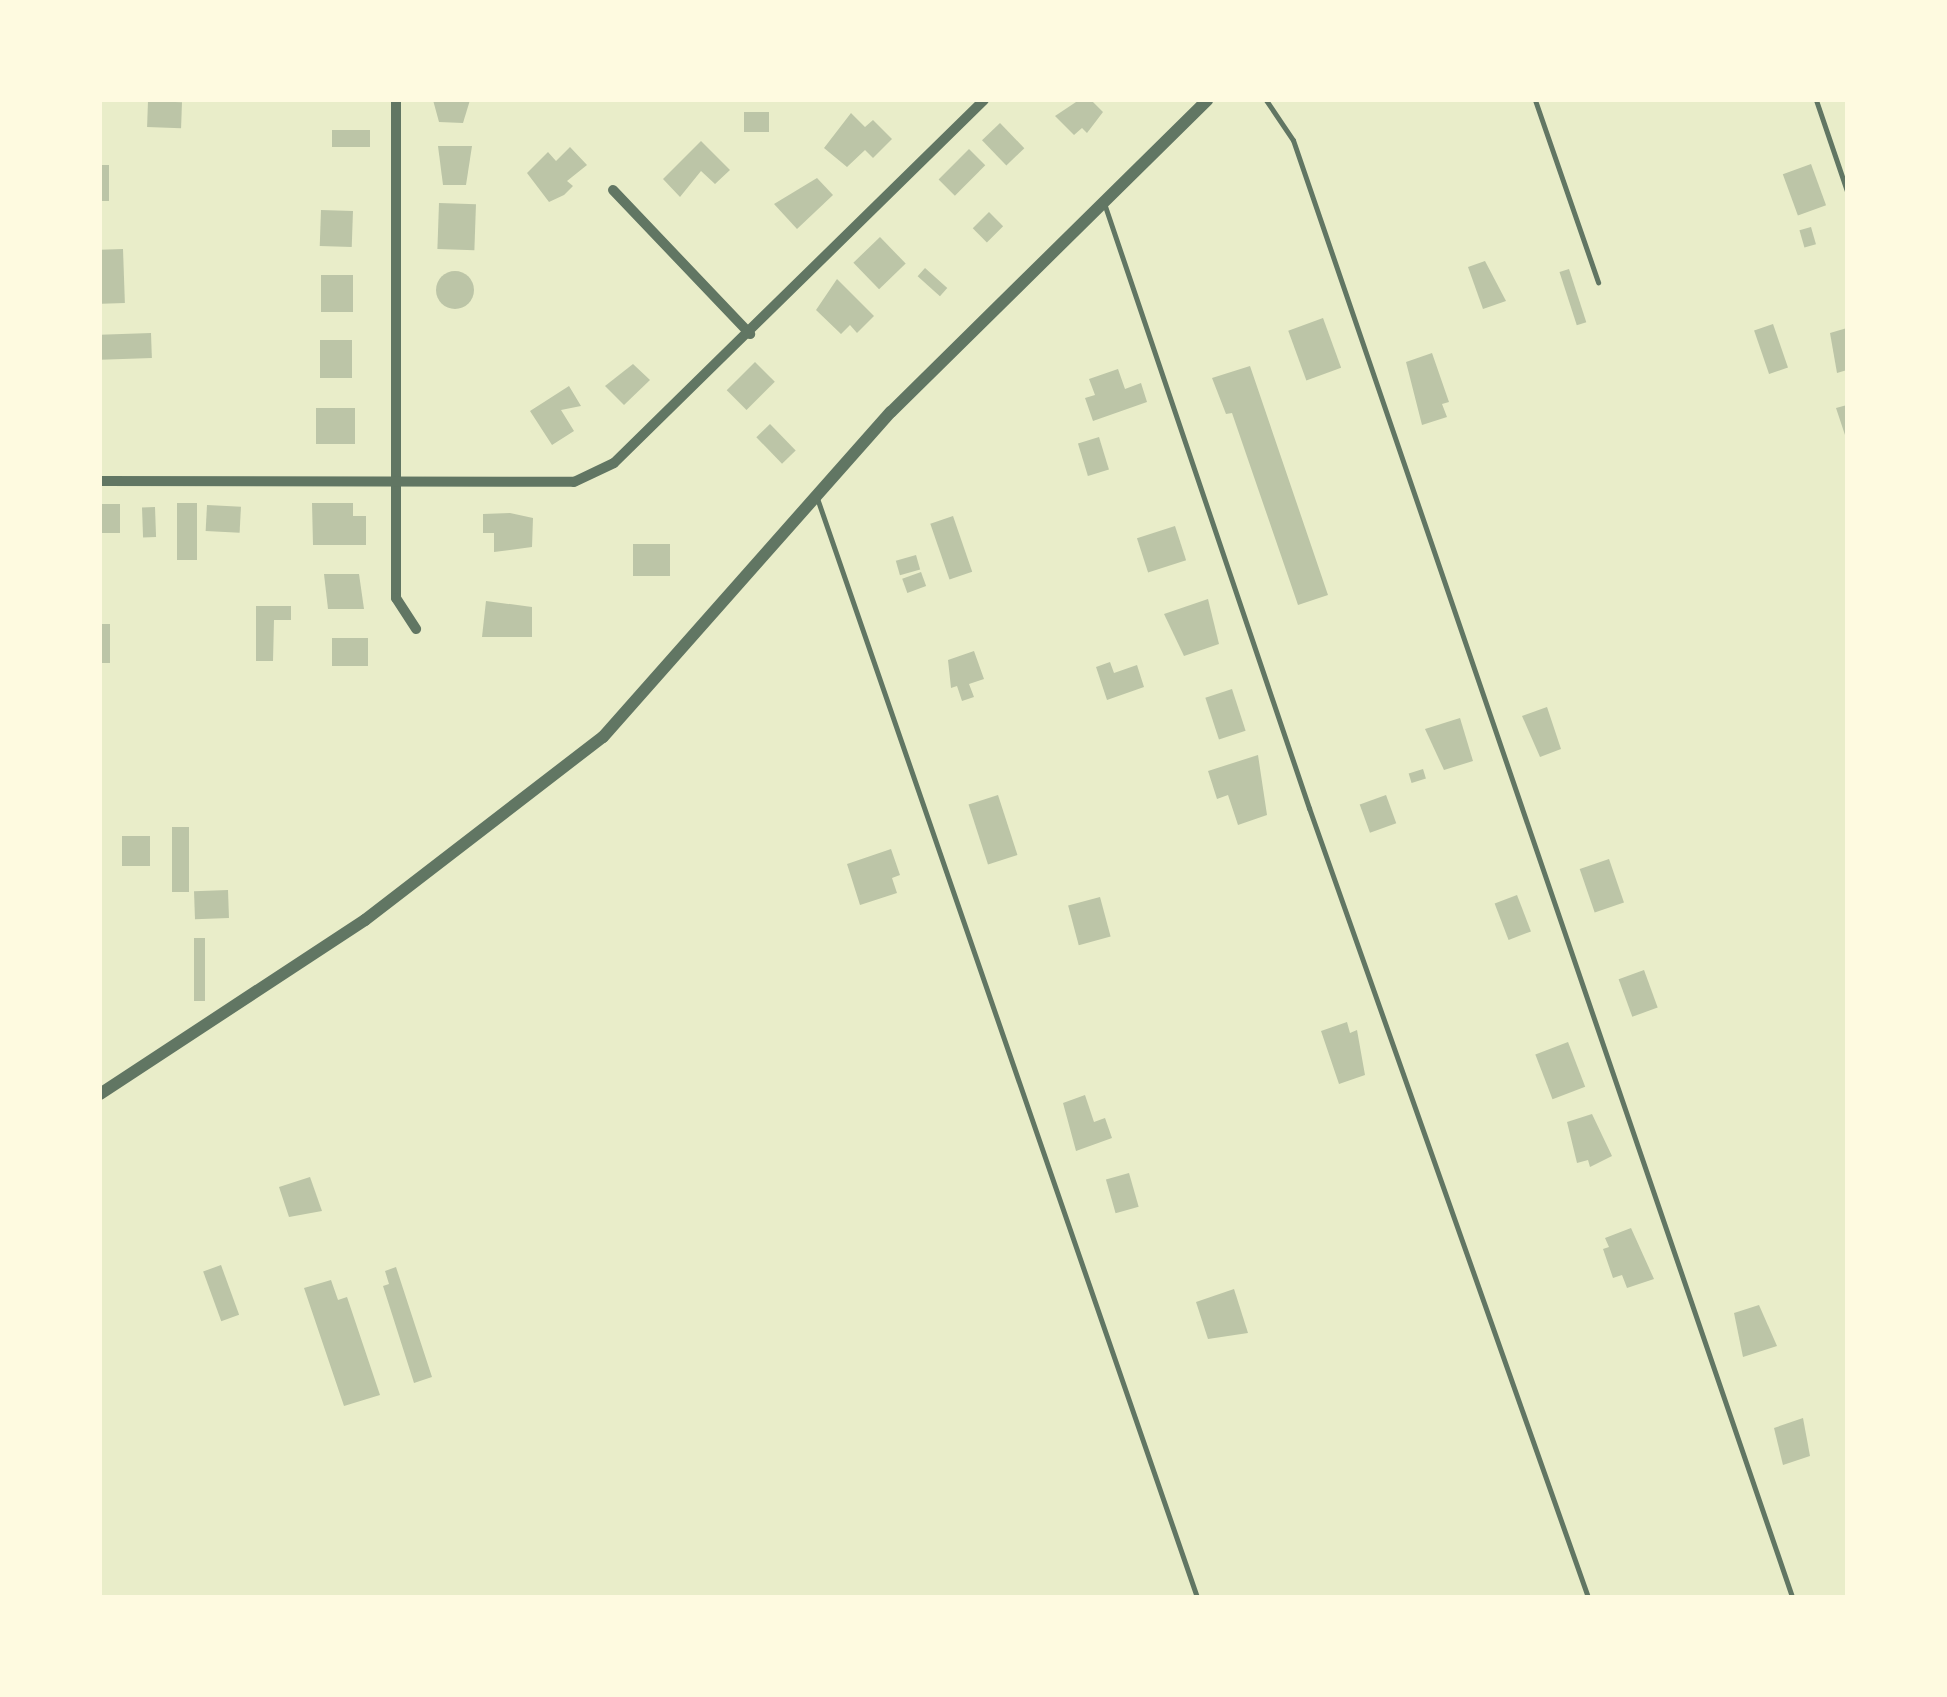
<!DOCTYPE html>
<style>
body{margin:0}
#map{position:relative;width:1947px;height:1697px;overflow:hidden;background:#e9edc9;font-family:Arial,sans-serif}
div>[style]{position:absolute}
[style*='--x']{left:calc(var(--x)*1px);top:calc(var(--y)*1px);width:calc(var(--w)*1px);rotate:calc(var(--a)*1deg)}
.building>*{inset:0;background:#bcc5a7;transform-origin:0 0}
.round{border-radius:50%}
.service>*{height:5px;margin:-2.5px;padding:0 2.5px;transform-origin:2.5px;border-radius:2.5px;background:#617663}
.minor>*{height:10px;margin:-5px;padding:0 5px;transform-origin:5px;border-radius:5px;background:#617663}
.tertiary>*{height:12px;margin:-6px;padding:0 6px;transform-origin:6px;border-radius:6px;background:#617663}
span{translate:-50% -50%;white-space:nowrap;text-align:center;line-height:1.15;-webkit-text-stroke:10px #fefae0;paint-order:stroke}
.frame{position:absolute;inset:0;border:102px solid #fefae0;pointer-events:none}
</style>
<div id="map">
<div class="building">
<div style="clip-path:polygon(433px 100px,470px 100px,463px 123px,439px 122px)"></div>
<div style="clip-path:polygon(1079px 100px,1091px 100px,1103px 112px,1087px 133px,1082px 128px,1074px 135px,1055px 116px)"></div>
<div style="left:148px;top:101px;width:34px;height:26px;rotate:2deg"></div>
<div style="left:744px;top:112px;width:25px;height:20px"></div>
<div style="clip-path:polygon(851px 113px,865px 127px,873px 120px,892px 139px,873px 158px,865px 150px,847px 167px,824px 148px)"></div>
<div style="left:1000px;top:123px;width:35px;height:25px;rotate:46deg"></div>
<div style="left:332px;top:130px;width:38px;height:17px"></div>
<div style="clip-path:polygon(701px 141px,730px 170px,715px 184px,701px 171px,680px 197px,663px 179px)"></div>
<div style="clip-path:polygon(438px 146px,472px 146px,466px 185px,443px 185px)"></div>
<div style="clip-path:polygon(570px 147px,587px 165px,567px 181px,573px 186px,564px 195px,549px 202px,527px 173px,548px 152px,556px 161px)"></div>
<div style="left:969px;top:149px;width:23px;height:43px;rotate:45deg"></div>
<div style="left:1811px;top:164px;width:44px;height:30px;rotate:70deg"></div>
<div style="left:100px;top:165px;width:9px;height:36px"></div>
<div style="clip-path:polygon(817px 178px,833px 195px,797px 229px,774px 204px)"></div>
<div style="left:439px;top:203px;width:37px;height:46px;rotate:2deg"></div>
<div style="left:321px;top:210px;width:32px;height:36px;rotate:2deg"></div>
<div style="left:989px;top:212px;width:20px;height:23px;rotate:45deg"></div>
<div style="left:1811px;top:227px;width:18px;height:12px;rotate:74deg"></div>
<div style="left:880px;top:237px;width:37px;height:37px;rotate:46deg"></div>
<div style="left:123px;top:249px;width:54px;height:23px;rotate:88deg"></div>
<div style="clip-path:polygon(1485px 261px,1506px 301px,1483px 309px,1468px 267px)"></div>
<div style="left:925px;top:268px;width:30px;height:11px;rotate:42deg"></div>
<div style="left:1569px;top:269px;width:56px;height:10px;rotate:72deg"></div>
<div class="round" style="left:436px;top:271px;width:38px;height:38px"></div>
<div style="left:321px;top:275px;width:32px;height:37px"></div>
<div style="clip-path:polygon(837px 279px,874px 316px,857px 333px,850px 325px,841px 334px,816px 310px)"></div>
<div style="left:1323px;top:318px;width:53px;height:37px;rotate:70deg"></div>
<div style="left:1773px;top:324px;width:46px;height:20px;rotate:71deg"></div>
<div style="clip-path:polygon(1847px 328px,1847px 370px,1837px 373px,1830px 333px)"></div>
<div style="left:151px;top:333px;width:25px;height:51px;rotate:88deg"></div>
<div style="left:320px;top:340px;width:32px;height:38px"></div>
<div style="clip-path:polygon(1432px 353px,1449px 402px,1442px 404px,1447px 417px,1422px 425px,1406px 362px)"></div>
<div style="left:755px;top:362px;width:28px;height:40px;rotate:45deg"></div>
<div style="clip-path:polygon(633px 364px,650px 380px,624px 405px,605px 386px)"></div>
<div style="clip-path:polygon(1250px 366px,1328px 595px,1298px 605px,1232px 413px,1226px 414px,1212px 378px)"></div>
<div style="clip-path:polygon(1118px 369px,1125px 389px,1141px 383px,1147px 402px,1093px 421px,1085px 398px,1095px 395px,1089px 379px)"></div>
<div style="clip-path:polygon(569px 386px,581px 406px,561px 410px,574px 431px,552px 445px,530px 411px)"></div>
<div style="clip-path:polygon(1847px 405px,1847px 438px,1846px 438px,1836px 408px)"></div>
<div style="left:316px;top:408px;width:39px;height:36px"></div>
<div style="left:770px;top:424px;width:37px;height:19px;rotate:46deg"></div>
<div style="left:1099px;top:437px;width:34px;height:22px;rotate:73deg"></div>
<div style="left:197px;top:503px;width:57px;height:20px;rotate:90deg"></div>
<div style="clip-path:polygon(312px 503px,353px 503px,353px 516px,366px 516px,366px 545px,313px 545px)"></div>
<div style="left:100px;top:504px;width:20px;height:29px"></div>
<div style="left:207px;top:505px;width:34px;height:26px;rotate:3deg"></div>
<div style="left:155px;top:507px;width:30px;height:13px;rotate:88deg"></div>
<div style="clip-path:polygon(510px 513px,533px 518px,532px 547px,494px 552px,494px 533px,483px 533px,483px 514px)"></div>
<div style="left:953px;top:516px;width:59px;height:24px;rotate:71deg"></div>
<div style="left:1175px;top:526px;width:36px;height:40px;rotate:72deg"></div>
<div style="left:633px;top:544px;width:37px;height:32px"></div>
<div style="left:916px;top:555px;width:15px;height:21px;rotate:74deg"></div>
<div style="left:921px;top:572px;width:15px;height:20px;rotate:70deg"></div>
<div style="clip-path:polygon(324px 574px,359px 574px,364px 609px,328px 609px)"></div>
<div style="clip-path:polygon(1208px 599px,1219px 644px,1184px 656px,1164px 614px)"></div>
<div style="clip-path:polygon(486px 601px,532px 607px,532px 637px,482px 637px)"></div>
<div style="clip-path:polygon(256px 606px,291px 606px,291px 620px,274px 620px,273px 661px,256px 661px)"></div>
<div style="left:100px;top:624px;width:10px;height:39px"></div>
<div style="left:332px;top:638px;width:36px;height:28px"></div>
<div style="clip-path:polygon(974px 651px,984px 679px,969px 684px,974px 697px,962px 701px,957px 686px,951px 688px,948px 660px)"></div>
<div style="clip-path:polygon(1110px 662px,1114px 673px,1137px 665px,1144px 687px,1107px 700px,1096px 667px)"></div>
<div style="left:1232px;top:689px;width:44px;height:28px;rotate:72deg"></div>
<div style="clip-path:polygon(1547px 707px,1561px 749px,1540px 757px,1522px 716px)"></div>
<div style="clip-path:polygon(1460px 718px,1473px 761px,1444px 770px,1425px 729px)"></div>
<div style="clip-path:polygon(1258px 755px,1267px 815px,1238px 825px,1228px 795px,1217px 799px,1208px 771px)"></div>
<div style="left:1423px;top:769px;width:10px;height:15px;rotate:73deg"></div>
<div style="left:998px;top:795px;width:63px;height:31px;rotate:72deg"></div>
<div style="left:1386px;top:795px;width:30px;height:28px;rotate:70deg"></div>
<div style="left:172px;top:827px;width:17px;height:65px"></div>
<div style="left:122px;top:836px;width:28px;height:30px"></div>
<div style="clip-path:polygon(891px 849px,900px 875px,892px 878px,897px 893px,860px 905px,847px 864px)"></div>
<div style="left:1609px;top:859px;width:46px;height:31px;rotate:71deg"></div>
<div style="left:228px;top:890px;width:28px;height:34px;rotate:88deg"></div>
<div style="left:1517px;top:895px;width:39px;height:24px;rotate:69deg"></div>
<div style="left:1100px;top:897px;width:41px;height:33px;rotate:75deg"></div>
<div style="left:194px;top:938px;width:11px;height:63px"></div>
<div style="left:1644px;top:970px;width:40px;height:27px;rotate:70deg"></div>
<div style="clip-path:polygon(1347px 1022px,1350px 1033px,1357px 1030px,1365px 1075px,1339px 1084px,1321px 1031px)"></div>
<div style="left:1568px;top:1042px;width:48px;height:35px;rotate:69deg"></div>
<div style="clip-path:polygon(1085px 1095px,1094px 1122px,1105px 1118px,1112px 1138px,1076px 1151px,1063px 1103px)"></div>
<div style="clip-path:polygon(1592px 1114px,1612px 1156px,1590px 1167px,1588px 1160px,1577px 1163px,1567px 1122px)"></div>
<div style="left:1129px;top:1173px;width:35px;height:24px;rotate:74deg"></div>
<div style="clip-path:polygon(310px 1177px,322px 1211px,289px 1217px,279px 1187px)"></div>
<div style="clip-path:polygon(1631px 1228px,1654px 1279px,1627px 1288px,1622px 1275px,1613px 1278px,1603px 1249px,1609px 1247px,1605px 1238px)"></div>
<div style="left:221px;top:1265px;width:53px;height:19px;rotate:70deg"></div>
<div style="clip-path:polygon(396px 1267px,432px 1377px,414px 1383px,383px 1286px,389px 1284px,385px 1271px)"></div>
<div style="clip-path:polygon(331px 1280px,338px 1300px,347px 1297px,380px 1395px,344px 1406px,304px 1288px)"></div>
<div style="clip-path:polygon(1234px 1289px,1248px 1333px,1208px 1339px,1196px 1302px)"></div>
<div style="clip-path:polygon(1759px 1305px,1777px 1346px,1743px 1357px,1734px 1313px)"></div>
<div style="clip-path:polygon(1803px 1418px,1810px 1456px,1783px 1465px,1774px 1428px)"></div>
</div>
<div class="service">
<div style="--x:1266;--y:100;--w:48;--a:56"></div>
<div style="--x:1293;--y:140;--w:1540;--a:71.09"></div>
<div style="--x:1535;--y:100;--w:193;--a:70.9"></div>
<div style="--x:1816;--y:100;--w:96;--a:71.2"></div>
<div style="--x:1105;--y:206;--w:636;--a:71.28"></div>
<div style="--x:1309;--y:808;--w:837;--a:70.53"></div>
<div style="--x:817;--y:498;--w:1163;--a:70.93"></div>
</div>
<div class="minor">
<div style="--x:396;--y:100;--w:498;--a:90"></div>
<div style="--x:396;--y:598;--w:37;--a:57"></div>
<div style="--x:613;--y:190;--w:199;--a:46.4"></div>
<div style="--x:100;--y:481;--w:474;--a:0.1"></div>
<div style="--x:574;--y:482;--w:44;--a:-25.4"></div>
<div style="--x:614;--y:463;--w:518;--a:-44.45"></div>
</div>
<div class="tertiary">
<div style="--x:100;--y:1094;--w:317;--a:-33.3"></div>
<div style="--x:365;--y:920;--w:300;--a:-37.6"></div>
<div style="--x:603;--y:737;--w:434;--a:-48.5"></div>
<div style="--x:891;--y:412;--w:444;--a:-44.6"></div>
</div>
<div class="frame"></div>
</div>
